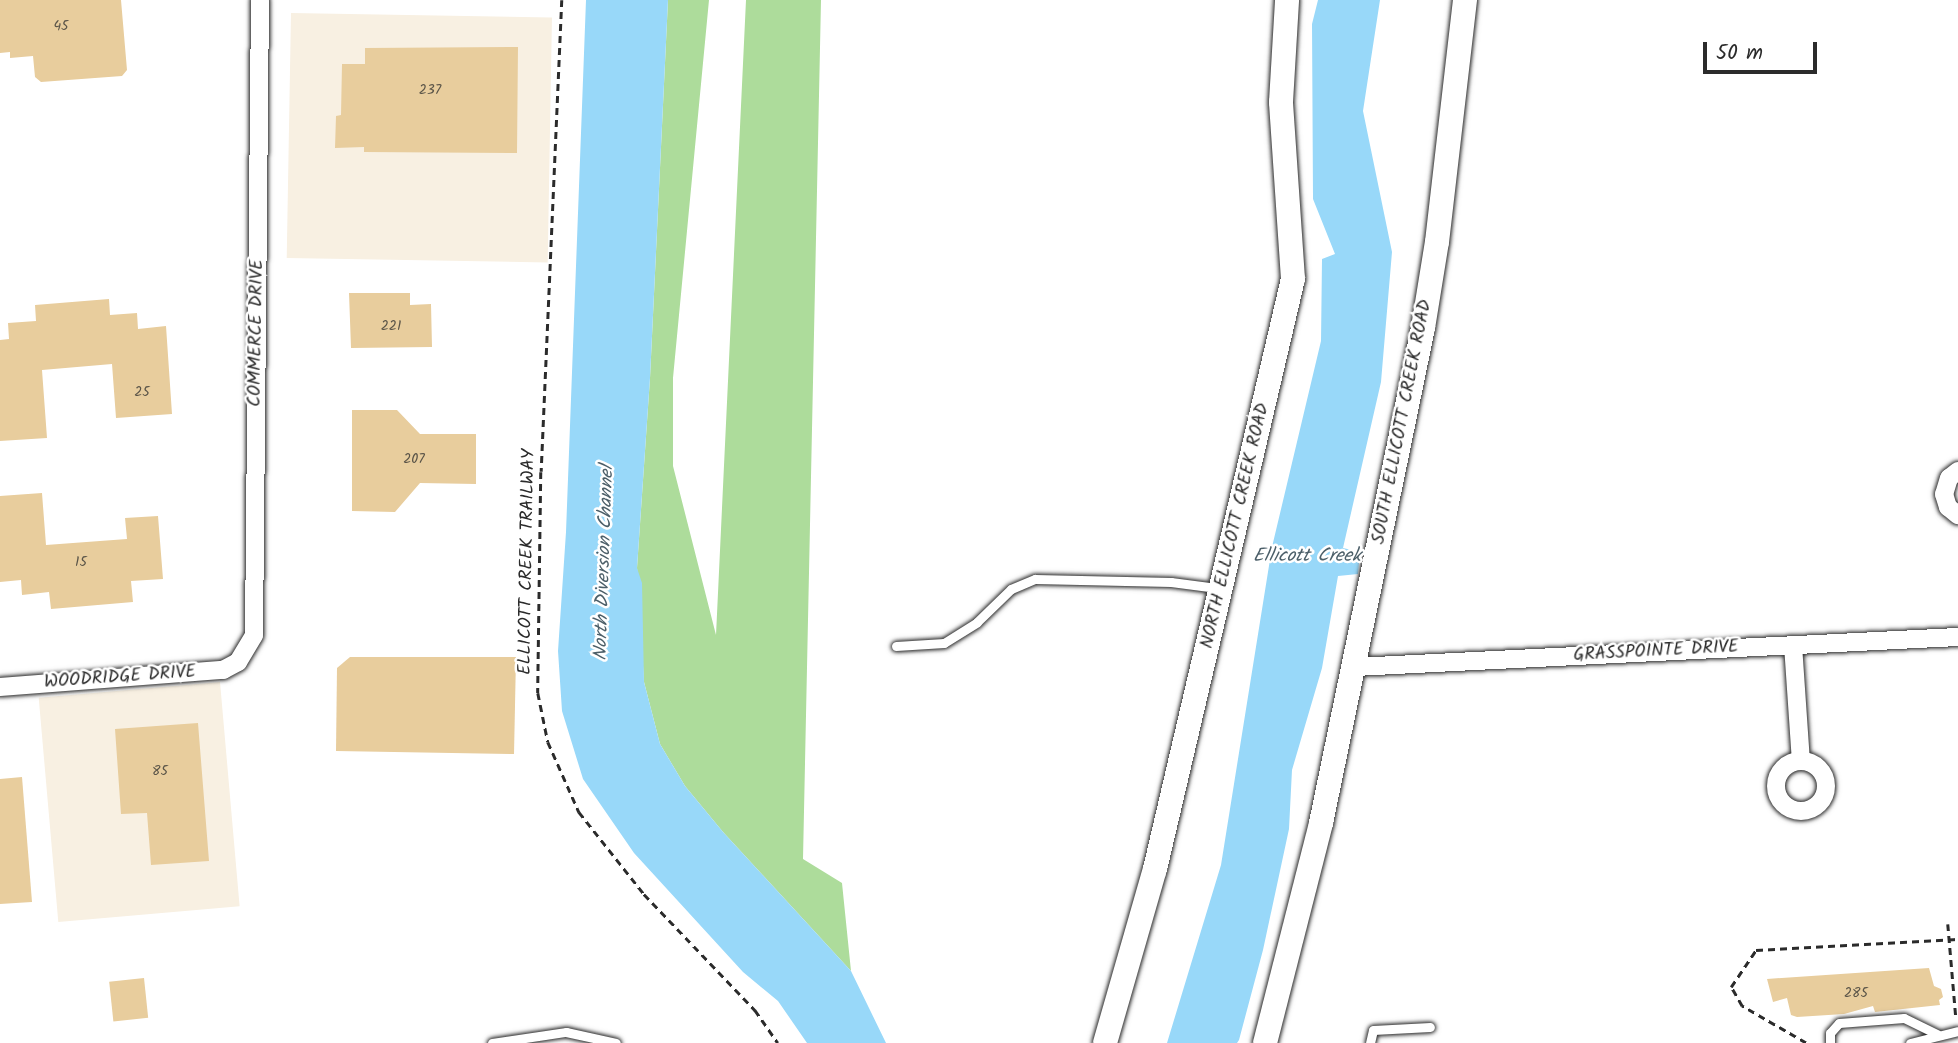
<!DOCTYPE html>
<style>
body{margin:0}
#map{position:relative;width:1958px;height:1043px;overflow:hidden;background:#fff;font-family:Kalam,sans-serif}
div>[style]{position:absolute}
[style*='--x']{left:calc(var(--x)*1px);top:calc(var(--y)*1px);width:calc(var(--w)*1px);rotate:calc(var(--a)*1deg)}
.built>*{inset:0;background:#f8f0e2;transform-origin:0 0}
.green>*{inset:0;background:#addc9b}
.water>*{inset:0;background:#98d8f9}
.building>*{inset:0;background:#e8cd9d;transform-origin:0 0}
.path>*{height:2.5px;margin-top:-1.25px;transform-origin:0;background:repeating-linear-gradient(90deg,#2b2b2b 0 7px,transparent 0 12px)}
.roads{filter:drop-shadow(0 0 2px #2b2b2b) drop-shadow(0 0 2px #2b2b2b)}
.lane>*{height:9px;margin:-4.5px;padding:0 4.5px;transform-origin:4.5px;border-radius:4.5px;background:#fff}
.street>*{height:18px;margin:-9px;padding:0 9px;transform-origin:9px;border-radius:9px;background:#fff}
.street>.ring{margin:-9px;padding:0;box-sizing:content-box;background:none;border:18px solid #fff;border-radius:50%}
.secondary>*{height:24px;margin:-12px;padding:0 12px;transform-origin:12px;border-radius:12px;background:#fff}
span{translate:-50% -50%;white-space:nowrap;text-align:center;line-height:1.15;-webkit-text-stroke:5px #fff;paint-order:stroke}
.number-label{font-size:14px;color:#5a5448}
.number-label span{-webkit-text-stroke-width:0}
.street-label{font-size:18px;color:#2b2b2b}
.water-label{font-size:19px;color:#4c5f69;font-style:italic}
.scale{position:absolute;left:1703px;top:42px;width:114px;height:32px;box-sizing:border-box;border:4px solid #2b2b2b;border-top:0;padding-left:9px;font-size:21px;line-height:24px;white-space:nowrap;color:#2b2b2b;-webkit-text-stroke:5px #fff;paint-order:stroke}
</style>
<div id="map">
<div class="built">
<div style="left:291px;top:13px;width:261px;height:245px;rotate:1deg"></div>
<div style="left:220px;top:682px;width:225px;height:182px;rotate:85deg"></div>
</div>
<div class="green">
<div style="clip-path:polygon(668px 0,709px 0,673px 378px,673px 466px,716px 635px,746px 0,821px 0,803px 859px,842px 883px,851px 971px,723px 832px,685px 786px,660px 744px,644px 682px,637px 568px,650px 378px)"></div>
</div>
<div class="water">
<div style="clip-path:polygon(586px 0,668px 0,650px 378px,637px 568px,642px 583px,644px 682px,660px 744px,685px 786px,723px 832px,851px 971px,886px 1043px,807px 1043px,778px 1001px,743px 972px,634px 853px,583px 779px,562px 711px,558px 651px,566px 532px)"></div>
<div style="clip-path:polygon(1318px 0,1380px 0,1363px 111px,1392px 252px,1381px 382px,1343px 548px,1360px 552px,1358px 574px,1338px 576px,1322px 668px,1292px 770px,1289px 829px,1263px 950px,1239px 1040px,1237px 1043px,1167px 1043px,1221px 865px,1272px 547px,1321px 341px,1322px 259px,1335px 254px,1313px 199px,1312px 24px)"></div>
</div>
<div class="building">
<div style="clip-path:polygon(0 0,121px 0,127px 70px,122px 76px,41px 82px,35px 77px,33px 56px,10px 58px,10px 52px,0 53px)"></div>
<div style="clip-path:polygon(518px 47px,517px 153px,364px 152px,364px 147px,335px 148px,336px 116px,341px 115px,342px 64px,365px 64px,365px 48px)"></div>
<div style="clip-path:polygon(349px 293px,410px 293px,410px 305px,431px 304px,432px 347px,351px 348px)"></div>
<div style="clip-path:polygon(109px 299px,110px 315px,137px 313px,138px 329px,166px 326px,172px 414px,116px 418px,112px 364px,42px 370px,47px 438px,0 441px,0 340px,9px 339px,8px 323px,36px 321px,35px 305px)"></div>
<div style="clip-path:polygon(352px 410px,397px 410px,420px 434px,476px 434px,476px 484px,420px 483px,395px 512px,352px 511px)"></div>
<div style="clip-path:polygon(42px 493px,46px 545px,127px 539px,125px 518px,158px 516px,163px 579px,131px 581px,133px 602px,51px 609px,49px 592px,22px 595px,21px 580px,0 582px,0 496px)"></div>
<div style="clip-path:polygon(350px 657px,516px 657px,514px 754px,336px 751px,337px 668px)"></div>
<div style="clip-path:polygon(198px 723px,209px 861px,151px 865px,147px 813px,121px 814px,115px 729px)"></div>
<div style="clip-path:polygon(22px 777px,32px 902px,0 904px,0 779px)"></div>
<div style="clip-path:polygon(1929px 968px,1934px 986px,1941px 989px,1943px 997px,1939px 1000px,1940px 1005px,1875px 1012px,1873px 1006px,1844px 1014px,1797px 1017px,1791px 1015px,1787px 998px,1773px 1002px,1767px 979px)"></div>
<div style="left:144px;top:978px;width:40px;height:35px;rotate:84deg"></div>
</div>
<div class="path">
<div style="--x:562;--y:0;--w:472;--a:92.5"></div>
<div style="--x:541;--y:472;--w:221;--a:90.8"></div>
<div style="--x:538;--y:693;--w:50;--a:78.5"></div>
<div style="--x:548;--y:742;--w:77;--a:66.1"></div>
<div style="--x:579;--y:812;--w:105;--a:51.6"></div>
<div style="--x:644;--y:894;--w:161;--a:46.3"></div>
<div style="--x:755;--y:1010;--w:40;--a:55.1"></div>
<div style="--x:1948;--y:924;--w:94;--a:85.1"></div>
<div style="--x:1806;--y:1043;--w:74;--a:-150"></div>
<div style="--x:1742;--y:1006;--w:22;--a:-120"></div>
<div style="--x:1731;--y:987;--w:45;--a:-56"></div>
<div style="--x:1756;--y:950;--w:202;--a:-3.1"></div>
</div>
<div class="roads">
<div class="lane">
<div style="--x:896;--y:646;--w:48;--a:-3.6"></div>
<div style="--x:944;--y:643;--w:39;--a:-32"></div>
<div style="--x:977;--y:622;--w:47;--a:-44.1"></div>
<div style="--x:1011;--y:589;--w:26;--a:-23"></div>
<div style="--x:1035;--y:579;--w:136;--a:1.3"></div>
<div style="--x:1171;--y:582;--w:46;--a:7.4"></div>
<div style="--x:492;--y:1043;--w:75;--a:-8.5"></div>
<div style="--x:566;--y:1032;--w:51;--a:12.4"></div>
<div style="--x:1370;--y:1043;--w:13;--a:-77"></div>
<div style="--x:1373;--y:1030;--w:57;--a:-3"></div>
<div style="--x:1830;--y:1043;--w:10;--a:-90"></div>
<div style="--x:1830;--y:1033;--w:13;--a:-48"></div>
<div style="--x:1839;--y:1023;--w:65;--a:-4.4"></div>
<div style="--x:1904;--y:1018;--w:37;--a:26"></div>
<div style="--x:1910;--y:1043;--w:49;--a:-14"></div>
</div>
<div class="street">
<div style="--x:1958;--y:471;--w:11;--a:142"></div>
<div style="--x:1949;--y:478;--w:17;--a:107"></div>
<div style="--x:1944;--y:494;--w:14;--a:73"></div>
<div style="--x:1948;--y:507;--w:13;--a:39"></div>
<div style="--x:1793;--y:645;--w:116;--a:86.1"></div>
<div style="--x:1355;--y:667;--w:604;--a:-2.85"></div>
<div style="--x:0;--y:687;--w:224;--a:-4.4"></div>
<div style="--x:223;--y:670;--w:17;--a:-28"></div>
<div style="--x:238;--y:662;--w:31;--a:-59"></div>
<div style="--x:254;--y:635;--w:635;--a:-89.46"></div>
<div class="ring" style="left:1776px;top:761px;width:32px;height:32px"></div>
</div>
<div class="secondary">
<div style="--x:1105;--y:1043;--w:181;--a:-74"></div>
<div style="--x:1155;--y:869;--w:606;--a:-76.84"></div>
<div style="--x:1293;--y:279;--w:177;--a:-93.9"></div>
<div style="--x:1281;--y:102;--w:102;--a:-86.6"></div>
<div style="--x:1265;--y:1043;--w:227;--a:-75.7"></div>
<div style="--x:1321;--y:823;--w:505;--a:-78.36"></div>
<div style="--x:1423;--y:328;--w:87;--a:-80.8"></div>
<div style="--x:1437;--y:242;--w:244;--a:-83.4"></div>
</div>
</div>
<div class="number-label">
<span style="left:61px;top:26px">45</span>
<span style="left:430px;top:90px">237</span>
<span style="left:391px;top:326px">221</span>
<span style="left:142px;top:392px">25</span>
<span style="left:414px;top:459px">207</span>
<span style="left:81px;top:562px">15</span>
<span style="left:160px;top:771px">85</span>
<span style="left:1856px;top:993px">285</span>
</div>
<div class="street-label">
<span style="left:257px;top:333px;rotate:-89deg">COMMERCE DRIVE</span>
<span style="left:1403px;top:422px;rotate:-79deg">SOUTH ELLICOTT CREEK ROAD</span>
<span style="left:1236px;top:526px;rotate:-77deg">NORTH ELLICOTT CREEK ROAD</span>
<span style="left:528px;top:562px;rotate:-89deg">ELLICOTT CREEK TRAILWAY</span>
<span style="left:1656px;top:652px;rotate:-3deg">GRASSPOINTE DRIVE</span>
<span style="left:120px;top:678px;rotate:-4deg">WOODRIDGE DRIVE</span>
</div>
<div class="water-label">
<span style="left:1307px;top:557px">Ellicott Creek</span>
<span style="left:605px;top:563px;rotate:-88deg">North Diversion Channel</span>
</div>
<div class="scale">50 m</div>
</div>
